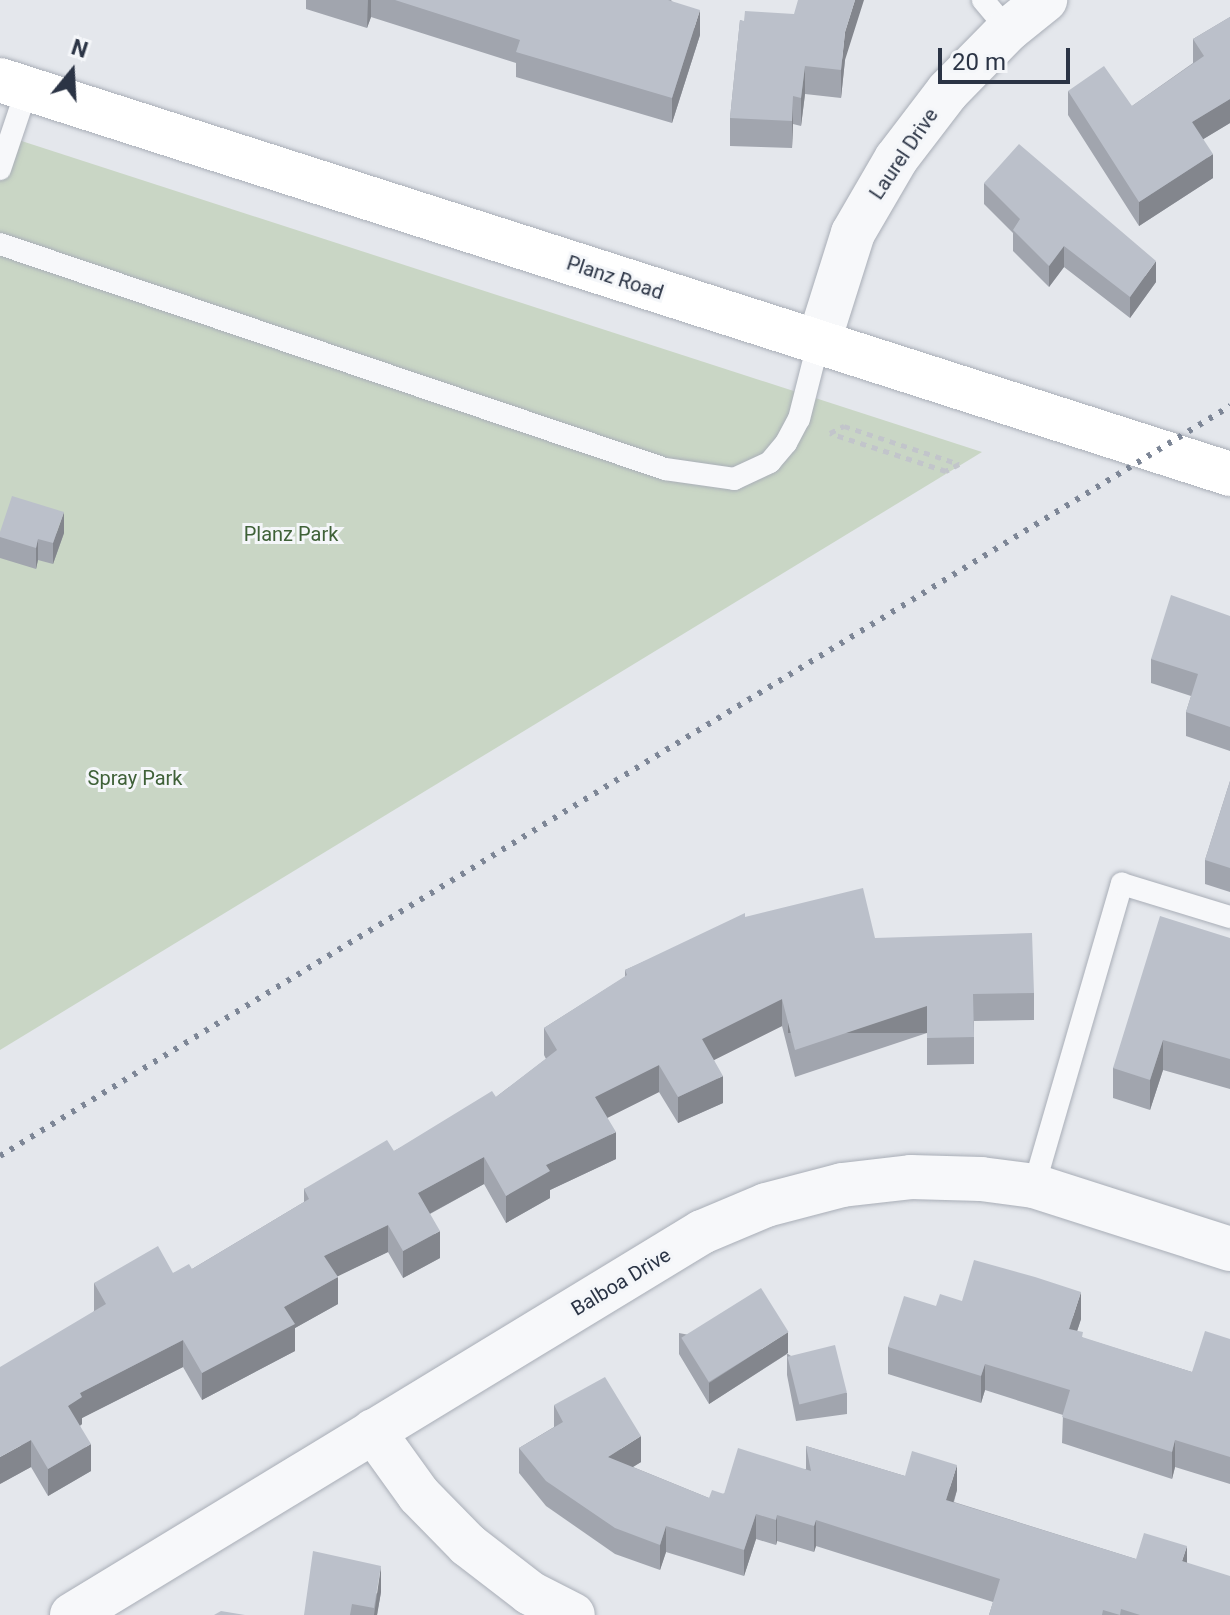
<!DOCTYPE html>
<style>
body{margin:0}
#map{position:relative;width:1230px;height:1615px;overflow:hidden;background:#e4e7ec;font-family:Roboto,sans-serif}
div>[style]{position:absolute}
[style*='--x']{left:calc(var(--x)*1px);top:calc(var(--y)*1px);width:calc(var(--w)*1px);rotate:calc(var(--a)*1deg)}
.green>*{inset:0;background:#c9d6c5}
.path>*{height:5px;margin-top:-2.5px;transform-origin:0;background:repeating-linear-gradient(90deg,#c2c5cb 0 6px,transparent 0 12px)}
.roads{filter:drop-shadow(0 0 2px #a9aeb7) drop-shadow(0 0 2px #a9aeb7)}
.lane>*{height:22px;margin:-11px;padding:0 11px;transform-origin:11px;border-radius:11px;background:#f7f8fa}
.street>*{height:44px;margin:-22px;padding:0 22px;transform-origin:22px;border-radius:22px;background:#f7f8fa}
.secondary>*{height:44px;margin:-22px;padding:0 22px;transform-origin:22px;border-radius:22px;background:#fff}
.rail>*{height:6px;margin-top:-3px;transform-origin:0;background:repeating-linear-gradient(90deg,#7d8696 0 4px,transparent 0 12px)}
.wall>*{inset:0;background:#a1a5ae}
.shaded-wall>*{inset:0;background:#83868d;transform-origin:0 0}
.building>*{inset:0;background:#bbc0ca;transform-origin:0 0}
span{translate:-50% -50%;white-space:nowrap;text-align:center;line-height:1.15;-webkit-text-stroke:6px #f4f6f9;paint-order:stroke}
.street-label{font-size:20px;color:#2b3445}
.park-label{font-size:20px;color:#3f6138}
.north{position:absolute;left:32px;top:32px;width:80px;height:80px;-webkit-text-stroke:6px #f4f6f9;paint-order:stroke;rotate:18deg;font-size:22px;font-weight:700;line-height:32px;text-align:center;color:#2b3445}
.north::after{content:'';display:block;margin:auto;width:28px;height:36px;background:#2b3445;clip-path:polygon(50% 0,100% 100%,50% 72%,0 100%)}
.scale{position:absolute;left:938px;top:48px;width:132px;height:36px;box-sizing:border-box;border:4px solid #2b3445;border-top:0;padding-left:10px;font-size:24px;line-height:28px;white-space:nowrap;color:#2b3445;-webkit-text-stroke:6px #f4f6f9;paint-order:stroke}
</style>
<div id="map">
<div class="green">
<div style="clip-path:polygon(0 134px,982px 452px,0 1050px)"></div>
</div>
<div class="path">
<div style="--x:844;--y:426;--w:121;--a:18.3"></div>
<div style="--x:959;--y:464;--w:15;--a:152"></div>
<div style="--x:946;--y:471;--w:122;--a:-161.9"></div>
<div style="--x:830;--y:433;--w:16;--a:-27"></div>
</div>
<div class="roads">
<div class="lane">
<div style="--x:983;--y:0;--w:39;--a:50"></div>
<div style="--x:0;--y:169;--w:84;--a:-71.4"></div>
<div style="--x:0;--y:244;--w:702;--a:18.69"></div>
<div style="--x:665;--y:469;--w:70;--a:8.2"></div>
<div style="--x:734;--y:479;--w:40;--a:-25"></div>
<div style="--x:770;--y:462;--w:25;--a:-50"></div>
<div style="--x:786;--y:443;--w:27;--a:-62"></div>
<div style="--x:799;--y:419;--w:77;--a:-75.8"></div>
<div style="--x:1034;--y:1186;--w:315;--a:-73.8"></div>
<div style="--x:1122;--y:884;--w:113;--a:17"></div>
</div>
<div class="street">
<div style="--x:818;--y:344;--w:116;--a:-72.5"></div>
<div style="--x:853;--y:233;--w:86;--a:-59.8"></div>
<div style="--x:896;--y:159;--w:86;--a:-52.6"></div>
<div style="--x:948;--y:91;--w:86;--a:-45.5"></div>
<div style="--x:1008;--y:30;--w:48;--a:-39"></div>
<div style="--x:373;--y:1431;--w:79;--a:54.3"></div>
<div style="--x:419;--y:1495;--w:70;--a:45.6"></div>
<div style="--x:468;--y:1545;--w:78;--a:37.7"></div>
<div style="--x:530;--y:1593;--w:48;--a:27.1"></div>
<div style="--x:72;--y:1615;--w:737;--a:-31.3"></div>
<div style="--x:702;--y:1232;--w:69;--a:-22.9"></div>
<div style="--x:766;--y:1205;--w:79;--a:-14.7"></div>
<div style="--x:842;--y:1185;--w:69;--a:-6.6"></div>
<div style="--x:911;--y:1177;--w:70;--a:1.6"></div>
<div style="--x:981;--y:1179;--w:53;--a:7.5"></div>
<div style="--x:1034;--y:1186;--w:206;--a:17.8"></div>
</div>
<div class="secondary">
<div style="--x:0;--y:80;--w:1292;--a:17.76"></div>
</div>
</div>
<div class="rail">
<div style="--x:0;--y:1156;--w:1441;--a:-31.37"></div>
</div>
<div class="wall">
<div style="clip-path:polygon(306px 0,671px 0,700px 35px,672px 123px,516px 77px,516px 63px,371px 17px,367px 28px,306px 9px)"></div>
<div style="clip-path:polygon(1230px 17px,1230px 123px,1203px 139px,1213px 178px,1139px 226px,1068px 115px,1068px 91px,1132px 106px,1193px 63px,1193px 39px)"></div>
<div style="clip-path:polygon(740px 20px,845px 60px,841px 98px,805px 94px,801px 126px,793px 124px,792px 148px,730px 146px,730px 118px)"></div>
<div style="clip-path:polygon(984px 183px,1156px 282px,1130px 318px,1064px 267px,1049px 287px,1013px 251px,1013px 233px,984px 204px)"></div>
<div style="clip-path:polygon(0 532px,64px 533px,53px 564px,38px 560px,36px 569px,0 558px)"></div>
<div style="clip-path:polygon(1230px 616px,1230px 751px,1186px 736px,1186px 712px,1191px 696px,1151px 683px,1151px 659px)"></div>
<div style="clip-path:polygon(1230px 781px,1230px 892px,1205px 884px,1205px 860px)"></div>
<div style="clip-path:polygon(745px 917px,875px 938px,1034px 993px,1034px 1020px,974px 1021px,974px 1064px,927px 1065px,927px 1033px,795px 1077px,782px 1026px,714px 1060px,723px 1103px,678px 1123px,659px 1092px,607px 1118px,616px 1159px,550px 1190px,550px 1198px,506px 1223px,484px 1184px,430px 1214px,440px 1258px,403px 1278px,388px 1252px,337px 1276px,338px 1304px,295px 1328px,295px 1351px,202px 1400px,183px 1367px,82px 1418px,82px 1424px,80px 1426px,91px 1471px,48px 1496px,31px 1467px,0 1484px,94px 1311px,94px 1283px,173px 1273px,192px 1269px,304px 1202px,304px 1189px,394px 1151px,496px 1097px,546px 1059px,544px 1055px,544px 1028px,625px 977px,625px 970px)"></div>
<div style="clip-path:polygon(1230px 938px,1230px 1089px,1163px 1070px,1150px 1110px,1113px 1098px,1113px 1068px)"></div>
<div style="clip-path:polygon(962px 1301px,1081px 1319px,1077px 1331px,1083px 1338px,1192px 1372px,1230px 1339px,1230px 1484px,1175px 1467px,1172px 1479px,1062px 1443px,1063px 1415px,985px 1390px,981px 1403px,888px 1374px,888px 1347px,936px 1306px)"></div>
<div style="clip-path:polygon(679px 1333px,788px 1354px,847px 1393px,847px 1414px,796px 1421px,787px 1375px,787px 1354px,709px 1404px,679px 1354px)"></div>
<div style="clip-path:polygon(554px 1405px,641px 1462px,633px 1467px,709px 1498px,806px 1469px,806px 1446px,905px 1476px,957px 1490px,954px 1502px,1136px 1559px,1187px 1563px,1230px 1615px,989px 1615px,993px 1602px,816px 1546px,814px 1552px,777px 1541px,776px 1545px,756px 1539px,744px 1576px,666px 1552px,660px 1570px,615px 1554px,546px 1506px,519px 1473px,519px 1448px,554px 1427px)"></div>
<div style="clip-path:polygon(381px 1592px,377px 1615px,304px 1615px)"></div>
</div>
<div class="shaded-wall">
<div style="clip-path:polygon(368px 0,371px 0,371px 17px,367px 28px)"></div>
<div style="clip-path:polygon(855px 0,864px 0,845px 60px,841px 98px,841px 70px,845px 32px)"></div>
<div style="clip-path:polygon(700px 10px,700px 35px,672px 123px,672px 98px)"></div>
<div style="clip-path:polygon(805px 66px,805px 94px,801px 126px,801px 98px)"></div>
<div style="clip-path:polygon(793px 96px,793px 124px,792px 148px,792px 121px)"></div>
<div style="clip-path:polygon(1230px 99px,1230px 123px,1192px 146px,1192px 122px)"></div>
<div style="clip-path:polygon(1213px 154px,1213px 178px,1139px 226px,1139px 202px)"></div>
<div style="clip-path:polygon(1064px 246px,1064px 267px,1049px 287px,1049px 266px)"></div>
<div style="clip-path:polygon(1156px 261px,1156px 282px,1130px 318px,1130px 297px)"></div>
<div style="clip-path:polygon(64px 512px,64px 533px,53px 564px,53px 543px)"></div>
<div style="clip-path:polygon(38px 539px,38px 560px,36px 569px,36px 548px)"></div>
<div style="clip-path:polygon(782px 999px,782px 1026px,702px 1066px,702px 1039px)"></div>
<div style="left:927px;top:1006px;width:27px;height:139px;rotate:90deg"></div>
<div style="clip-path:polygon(1163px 1040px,1163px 1070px,1150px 1110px,1150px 1080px)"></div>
<div style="clip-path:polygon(659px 1065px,659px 1092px,595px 1124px,595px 1097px)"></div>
<div style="clip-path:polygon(723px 1076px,723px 1103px,678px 1123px,678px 1097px)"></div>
<div style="clip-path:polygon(616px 1132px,616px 1159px,550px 1190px,550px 1198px,506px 1223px,506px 1196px,546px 1165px)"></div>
<div style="clip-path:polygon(484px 1157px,484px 1184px,418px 1220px,418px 1193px)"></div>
<div style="clip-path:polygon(388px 1225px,388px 1252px,324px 1283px,324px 1256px)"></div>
<div style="clip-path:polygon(440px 1231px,440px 1258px,403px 1278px,403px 1251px)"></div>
<div style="clip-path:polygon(338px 1277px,338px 1304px,295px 1328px,295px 1351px,202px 1400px,202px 1373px,284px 1307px)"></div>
<div style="clip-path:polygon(1081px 1292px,1081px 1319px,1069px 1356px,1069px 1329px)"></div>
<div style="clip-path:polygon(788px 1332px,788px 1353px,709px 1404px,709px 1383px)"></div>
<div style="clip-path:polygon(183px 1340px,183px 1367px,82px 1418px,82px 1424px,68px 1433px,68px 1406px,80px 1393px)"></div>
<div style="clip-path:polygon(985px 1364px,985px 1390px,981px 1403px,981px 1376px)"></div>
<div style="clip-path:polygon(641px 1436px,641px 1462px,608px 1482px,608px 1457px)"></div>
<div style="clip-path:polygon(31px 1440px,31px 1467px,0 1484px,0 1457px)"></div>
<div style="clip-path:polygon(1175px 1440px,1175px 1467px,1172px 1479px,1172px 1452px)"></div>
<div style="clip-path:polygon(91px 1444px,91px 1471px,48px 1496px,48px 1469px)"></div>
<div style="clip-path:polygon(957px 1465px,957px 1490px,946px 1525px,946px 1500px)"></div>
<div style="clip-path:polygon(756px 1514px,756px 1539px,744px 1576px,744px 1550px)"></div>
<div style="clip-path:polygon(777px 1515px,777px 1541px,776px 1545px,776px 1520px)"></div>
<div style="clip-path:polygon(816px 1520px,816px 1546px,814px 1552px,814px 1526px)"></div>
<div style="clip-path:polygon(666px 1526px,666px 1552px,660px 1570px,660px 1545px)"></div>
<div style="clip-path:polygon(1187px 1546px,1187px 1572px,1182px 1561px)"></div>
<div style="clip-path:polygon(381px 1566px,381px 1592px,377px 1615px,374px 1615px)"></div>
</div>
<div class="building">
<div style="clip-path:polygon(395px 0,668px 0,700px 10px,672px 98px,516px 52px,520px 40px)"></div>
<div style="clip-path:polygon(798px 0,855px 0,845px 32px,841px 70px,805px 66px,801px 98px,793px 96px,792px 121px,730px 118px,740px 20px,744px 21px,745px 11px,794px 14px)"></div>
<div style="clip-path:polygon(1230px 17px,1230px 99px,1192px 122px,1213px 154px,1139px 202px,1068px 91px,1104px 66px,1132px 106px,1204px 56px,1193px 39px)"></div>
<div style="clip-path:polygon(1019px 144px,1156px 261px,1130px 297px,1064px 246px,1049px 266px,1013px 230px,1020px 219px,984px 183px)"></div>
<div style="clip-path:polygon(12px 496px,64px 512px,53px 543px,38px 539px,36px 548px,0 537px,0 532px)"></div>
<div style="clip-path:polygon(1171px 595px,1230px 616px,1230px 727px,1186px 712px,1198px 674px,1151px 659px)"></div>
<div style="clip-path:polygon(1230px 781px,1230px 868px,1205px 860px)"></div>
<div style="clip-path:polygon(863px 888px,875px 938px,1032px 933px,1034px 993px,973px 994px,974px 1037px,927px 1038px,927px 1006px,795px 1050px,782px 999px,702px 1039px,723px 1076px,678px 1097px,659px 1065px,595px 1097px,616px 1132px,546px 1165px,550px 1171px,506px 1196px,484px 1157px,418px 1193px,440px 1231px,403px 1251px,388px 1225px,324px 1256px,338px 1277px,284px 1307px,295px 1324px,202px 1373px,183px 1340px,80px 1393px,82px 1397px,68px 1406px,91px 1444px,48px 1469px,31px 1440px,0 1457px,0 1367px,106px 1304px,94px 1283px,158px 1246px,173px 1273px,189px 1264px,192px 1269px,309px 1199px,304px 1189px,387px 1140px,394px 1151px,492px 1091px,496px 1097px,557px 1050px,544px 1028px,627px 975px,625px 970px,745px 913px,745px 917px)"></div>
<div style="clip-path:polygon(1160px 916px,1230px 938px,1230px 1059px,1163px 1040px,1150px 1080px,1113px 1068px)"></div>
<div style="clip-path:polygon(974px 1260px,1035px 1277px,1081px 1292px,1069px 1329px,1083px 1332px,1082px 1337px,1192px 1372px,1205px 1331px,1230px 1339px,1230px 1457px,1175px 1440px,1172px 1452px,1062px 1417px,1070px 1390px,985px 1364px,981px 1376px,888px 1347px,904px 1296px,936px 1306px,940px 1294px,962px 1301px)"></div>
<div style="left:761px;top:1288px;width:52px;height:94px;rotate:58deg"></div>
<div style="left:835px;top:1345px;width:49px;height:49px;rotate:76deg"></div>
<div style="clip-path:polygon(605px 1377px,641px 1436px,608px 1457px,709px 1498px,712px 1490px,724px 1494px,738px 1448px,811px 1471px,806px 1446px,905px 1476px,912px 1451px,957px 1465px,946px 1500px,1136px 1559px,1144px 1533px,1187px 1546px,1182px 1561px,1230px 1576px,1230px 1615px,1140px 1615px,1121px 1609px,1120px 1615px,1103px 1610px,1102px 1615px,989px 1615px,1000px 1579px,816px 1520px,814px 1526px,777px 1515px,776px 1520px,756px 1514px,744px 1550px,666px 1526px,660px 1545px,615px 1528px,546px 1481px,519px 1448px,563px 1422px,554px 1405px)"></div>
<div style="clip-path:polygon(313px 1551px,381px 1566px,374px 1608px,352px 1604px,350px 1615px,304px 1615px)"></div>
<div style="clip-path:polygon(221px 1611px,245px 1615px,214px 1615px)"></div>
</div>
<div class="street-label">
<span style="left:904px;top:154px;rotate:-56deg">Laurel Drive</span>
<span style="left:615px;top:278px;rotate:18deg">Planz Road</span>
<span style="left:621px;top:1282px;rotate:-31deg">Balboa Drive</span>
</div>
<div class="park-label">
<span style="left:291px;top:534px">Planz Park</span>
<span style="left:135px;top:778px">Spray Park</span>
</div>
<div class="north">N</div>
<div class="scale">20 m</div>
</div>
